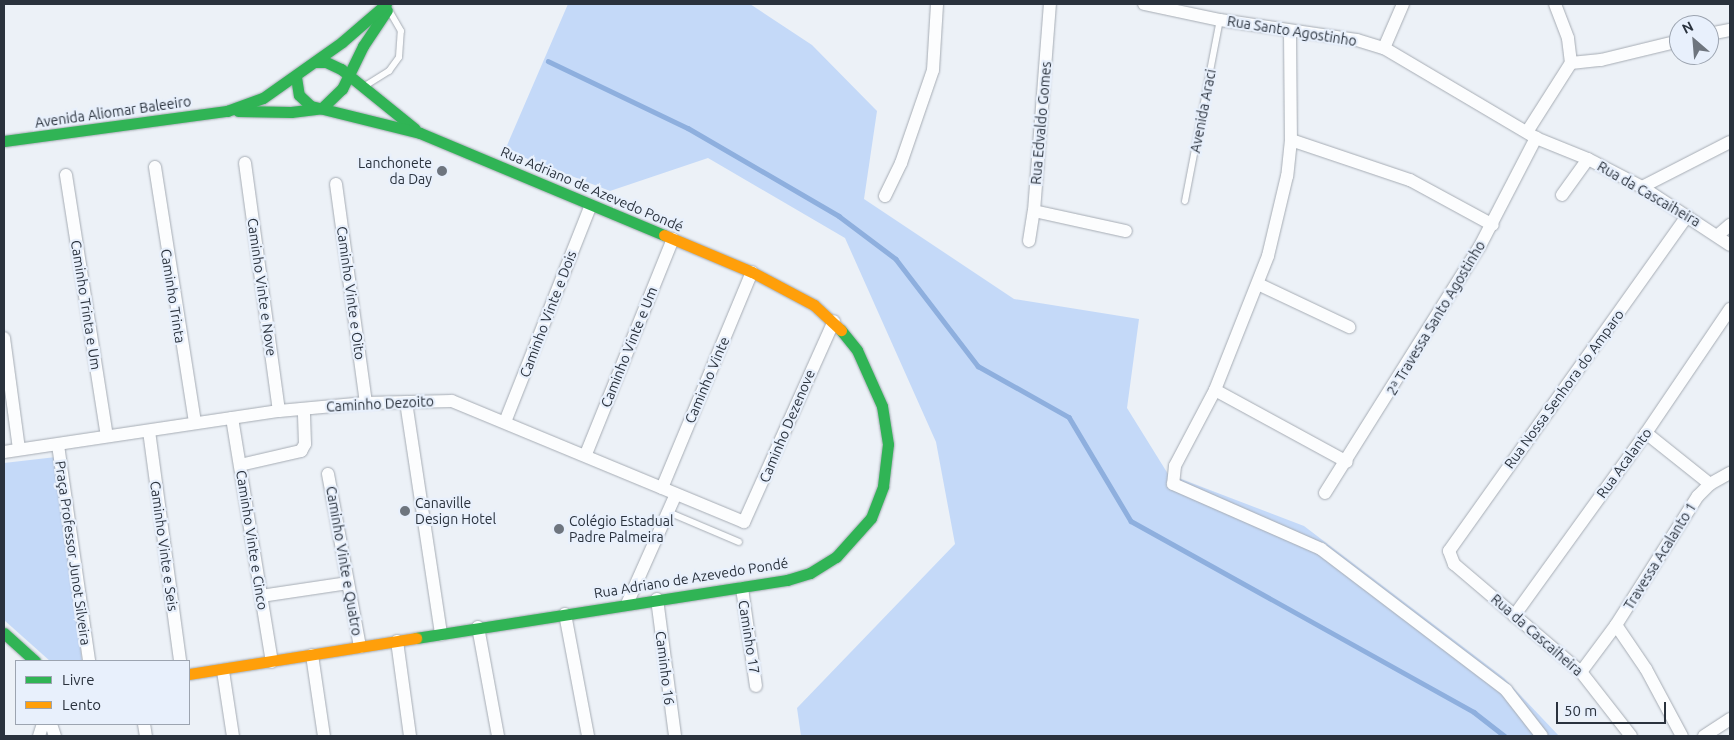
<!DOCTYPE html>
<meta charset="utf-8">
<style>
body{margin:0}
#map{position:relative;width:1734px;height:740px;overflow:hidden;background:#ecf1f7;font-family:Ubuntu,sans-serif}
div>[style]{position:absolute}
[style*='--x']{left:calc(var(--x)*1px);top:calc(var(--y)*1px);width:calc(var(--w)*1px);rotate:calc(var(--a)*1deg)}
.green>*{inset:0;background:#c4d9f8}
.stream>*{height:4.5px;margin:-2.25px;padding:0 2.25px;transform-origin:2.25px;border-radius:2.25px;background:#8eafde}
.roads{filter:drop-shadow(0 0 1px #a6acb4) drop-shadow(0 0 1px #a6acb4)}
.lane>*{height:6px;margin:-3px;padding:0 3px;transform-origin:3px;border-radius:3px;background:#fcfdfe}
.street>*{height:12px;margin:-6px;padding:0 6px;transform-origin:6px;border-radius:6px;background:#fcfdfe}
.fast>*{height:11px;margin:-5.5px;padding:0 5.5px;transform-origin:5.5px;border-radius:5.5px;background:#30b455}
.slow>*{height:11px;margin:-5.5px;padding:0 5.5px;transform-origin:5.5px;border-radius:5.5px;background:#ff9f0a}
.dots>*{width:14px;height:14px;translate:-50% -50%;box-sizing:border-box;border:2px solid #e8f0fc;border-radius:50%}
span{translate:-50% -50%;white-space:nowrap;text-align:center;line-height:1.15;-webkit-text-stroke:4.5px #e8f0fc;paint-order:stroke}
.street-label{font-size:14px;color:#2a323d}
.poi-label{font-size:14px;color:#2a323d}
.right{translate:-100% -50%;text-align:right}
.left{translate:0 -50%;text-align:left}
.frame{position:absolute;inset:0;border:5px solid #2a323d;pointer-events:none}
.legend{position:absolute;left:15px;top:660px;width:175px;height:65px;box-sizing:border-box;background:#e8f0fc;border:1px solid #9ca4b0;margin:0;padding:6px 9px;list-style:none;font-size:15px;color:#2a323d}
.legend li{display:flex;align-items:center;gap:10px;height:25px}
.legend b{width:25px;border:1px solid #9ca4b0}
.north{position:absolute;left:1669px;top:15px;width:50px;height:50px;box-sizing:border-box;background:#e8f0fc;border:1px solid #9ca4b0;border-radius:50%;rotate:333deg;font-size:14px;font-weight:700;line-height:20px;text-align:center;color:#2a323d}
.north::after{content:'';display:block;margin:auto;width:18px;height:22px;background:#6e757e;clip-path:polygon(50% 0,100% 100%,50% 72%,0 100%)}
.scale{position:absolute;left:1556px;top:702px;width:110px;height:22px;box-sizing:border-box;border:2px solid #2a323d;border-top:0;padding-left:6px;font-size:15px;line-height:18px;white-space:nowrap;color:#2a323d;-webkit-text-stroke:4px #e8f0fc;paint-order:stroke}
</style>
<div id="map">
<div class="green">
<div style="clip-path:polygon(568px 4px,750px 4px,812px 45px,877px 111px,864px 199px,1014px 299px,1139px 319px,1127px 408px,1168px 474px,1304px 526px,1504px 678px,1559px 736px,801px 736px,797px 708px,955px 544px,936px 442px,845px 238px,708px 158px,610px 191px,505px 150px)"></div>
<div style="clip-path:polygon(56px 457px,82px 661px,50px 661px,4px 620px,4px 463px)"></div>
</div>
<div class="stream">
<div style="--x:548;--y:61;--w:155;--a:25.6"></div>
<div style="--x:688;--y:128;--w:175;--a:30.2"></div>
<div style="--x:839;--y:216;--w:71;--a:37"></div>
<div style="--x:896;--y:259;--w:135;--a:52.5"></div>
<div style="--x:978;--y:366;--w:104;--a:29.3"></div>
<div style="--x:1069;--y:417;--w:121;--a:59.2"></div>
<div style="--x:1131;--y:521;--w:393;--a:29.1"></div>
<div style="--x:1474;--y:712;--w:39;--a:38"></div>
</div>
<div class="roads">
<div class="lane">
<div style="--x:368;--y:84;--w:25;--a:-32"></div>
<div style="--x:389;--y:71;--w:17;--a:-54"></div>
<div style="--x:399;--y:57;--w:26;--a:-86"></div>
<div style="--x:401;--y:31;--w:24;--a:-120"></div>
<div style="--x:1185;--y:201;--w:184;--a:-79.1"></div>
<div style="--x:668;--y:512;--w:77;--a:22.9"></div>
</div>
<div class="street">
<div style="--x:1144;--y:4;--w:78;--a:11.9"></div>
<div style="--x:1220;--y:20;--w:138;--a:8.3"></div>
<div style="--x:1357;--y:40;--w:28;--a:17"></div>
<div style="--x:1384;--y:48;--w:177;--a:30.6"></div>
<div style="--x:1536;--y:138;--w:56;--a:22"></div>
<div style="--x:1588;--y:159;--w:61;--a:27.4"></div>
<div style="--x:1642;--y:187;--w:105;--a:33.4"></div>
<div style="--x:1290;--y:32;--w:108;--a:89.5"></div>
<div style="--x:1291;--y:140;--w:36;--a:96"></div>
<div style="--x:1287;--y:176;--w:82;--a:103.4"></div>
<div style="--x:1268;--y:256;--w:144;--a:111.6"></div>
<div style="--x:1215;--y:390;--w:86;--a:117.8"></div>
<div style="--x:1175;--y:466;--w:18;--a:96"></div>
<div style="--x:1173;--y:484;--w:162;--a:23.7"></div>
<div style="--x:1321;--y:549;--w:233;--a:37.3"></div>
<div style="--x:1506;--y:690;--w:58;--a:52"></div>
<div style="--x:1709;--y:34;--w:21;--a:-11"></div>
<div style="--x:1384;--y:48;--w:48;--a:-66.6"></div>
<div style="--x:1571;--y:63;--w:30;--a:-6"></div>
<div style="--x:1601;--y:60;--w:80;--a:-13.7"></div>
<div style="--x:1527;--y:132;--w:82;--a:-57.5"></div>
<div style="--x:1571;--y:63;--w:25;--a:-97"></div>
<div style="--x:1568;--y:38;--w:36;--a:-111"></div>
<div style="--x:1291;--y:140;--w:126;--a:18.6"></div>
<div style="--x:1410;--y:180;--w:94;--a:28.5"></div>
<div style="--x:245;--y:163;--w:250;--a:82.2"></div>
<div style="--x:155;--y:167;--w:259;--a:81.1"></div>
<div style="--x:66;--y:175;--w:264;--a:81.1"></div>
<div style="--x:336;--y:184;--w:221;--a:82.2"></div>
<div style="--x:1642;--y:187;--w:99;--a:-27.1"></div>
<div style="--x:1562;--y:195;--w:44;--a:-54.2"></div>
<div style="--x:885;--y:196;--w:37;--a:-64"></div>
<div style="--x:901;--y:163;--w:98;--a:-71"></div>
<div style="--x:933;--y:70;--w:66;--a:-86.5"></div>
<div style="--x:1034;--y:211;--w:94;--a:12.3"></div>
<div style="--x:1718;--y:235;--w:16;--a:-40"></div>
<div style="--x:1029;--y:241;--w:30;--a:-81"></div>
<div style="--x:1034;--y:211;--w:208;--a:-85.6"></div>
<div style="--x:1258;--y:284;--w:101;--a:25.3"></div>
<div style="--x:4;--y:338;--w:112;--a:82.3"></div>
<div style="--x:1215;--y:390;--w:150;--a:28.6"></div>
<div style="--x:406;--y:402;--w:235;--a:81.4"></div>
<div style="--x:232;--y:418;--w:247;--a:80.7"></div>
<div style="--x:505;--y:422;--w:231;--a:-68.4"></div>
<div style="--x:149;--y:431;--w:232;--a:82.3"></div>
<div style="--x:1646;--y:433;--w:82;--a:38.6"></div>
<div style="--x:58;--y:445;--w:218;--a:81.8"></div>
<div style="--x:4;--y:452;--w:278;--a:-8.5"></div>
<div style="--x:279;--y:411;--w:87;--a:-5.3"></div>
<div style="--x:366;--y:403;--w:86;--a:-1.3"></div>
<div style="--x:452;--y:401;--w:316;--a:22.5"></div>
<div style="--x:744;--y:522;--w:220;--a:-65.9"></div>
<div style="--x:586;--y:454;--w:232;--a:-68"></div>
<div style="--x:240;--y:465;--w:63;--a:-12.9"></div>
<div style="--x:301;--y:451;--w:8;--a:-60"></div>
<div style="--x:305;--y:444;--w:35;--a:-92"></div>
<div style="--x:328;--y:474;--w:176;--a:79.5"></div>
<div style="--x:662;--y:488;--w:234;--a:-67.4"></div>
<div style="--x:1325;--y:493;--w:292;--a:-57.9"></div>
<div style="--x:1480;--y:246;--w:122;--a:-62.6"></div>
<div style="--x:742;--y:588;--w:99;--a:81.9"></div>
<div style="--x:261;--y:596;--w:88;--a:-8.5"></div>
<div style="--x:657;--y:599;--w:138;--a:82.5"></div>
<div style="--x:627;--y:604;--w:120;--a:-66"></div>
<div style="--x:565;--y:614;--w:124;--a:79.3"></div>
<div style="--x:1514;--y:616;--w:226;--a:-54.2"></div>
<div style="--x:1646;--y:433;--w:150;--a:-55.9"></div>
<div style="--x:1616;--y:625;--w:53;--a:55.7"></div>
<div style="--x:1646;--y:669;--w:76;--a:61.8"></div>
<div style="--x:478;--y:627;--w:111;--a:79.6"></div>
<div style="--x:397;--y:641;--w:96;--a:82.2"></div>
<div style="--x:312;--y:655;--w:82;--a:81.6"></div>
<div style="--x:223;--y:671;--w:66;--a:81.3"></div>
<div style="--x:1581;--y:672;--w:59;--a:-53.3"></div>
<div style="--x:1616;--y:625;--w:153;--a:-57.6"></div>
<div style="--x:1698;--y:496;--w:17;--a:-45"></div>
<div style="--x:1710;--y:484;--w:23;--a:-29"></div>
<div style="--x:51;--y:724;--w:13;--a:72"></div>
<div style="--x:144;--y:724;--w:12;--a:81"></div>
<div style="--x:39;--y:736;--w:13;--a:-72"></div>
<div style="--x:1631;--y:736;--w:81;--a:-128"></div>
<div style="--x:1581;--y:672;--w:167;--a:-139.6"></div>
<div style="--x:1454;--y:564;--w:14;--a:-111"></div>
<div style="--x:1449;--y:551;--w:411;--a:-54.6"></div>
<div style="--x:1704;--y:736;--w:31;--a:-33"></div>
</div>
<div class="fast">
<div style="--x:316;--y:62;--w:10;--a:0"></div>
<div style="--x:326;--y:62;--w:17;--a:25"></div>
<div style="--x:341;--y:69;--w:95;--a:39"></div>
<div style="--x:296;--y:77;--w:18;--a:81"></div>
<div style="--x:299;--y:95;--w:16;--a:43"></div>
<div style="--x:311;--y:106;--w:112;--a:13.9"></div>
<div style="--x:420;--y:133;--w:264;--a:22.7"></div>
<div style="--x:238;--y:111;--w:53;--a:1.1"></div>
<div style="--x:291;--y:112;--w:31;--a:-7"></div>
<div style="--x:322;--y:108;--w:28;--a:-44"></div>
<div style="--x:342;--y:89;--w:48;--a:-64"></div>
<div style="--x:363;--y:46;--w:43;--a:-56.3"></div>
<div style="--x:4;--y:141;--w:225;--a:-7.7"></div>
<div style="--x:227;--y:111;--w:38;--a:-20"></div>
<div style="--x:263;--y:98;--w:97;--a:-35.3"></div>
<div style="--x:342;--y:42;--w:58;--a:-40.8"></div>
<div style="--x:4;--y:633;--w:42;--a:42.1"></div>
<div style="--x:416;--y:638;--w:376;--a:-8.9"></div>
<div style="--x:787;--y:580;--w:24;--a:-17"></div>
<div style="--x:810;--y:573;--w:31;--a:-32"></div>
<div style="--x:836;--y:557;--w:52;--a:-48.1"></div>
<div style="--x:871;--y:518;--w:34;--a:-69"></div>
<div style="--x:883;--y:486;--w:42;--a:-83.2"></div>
<div style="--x:888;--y:444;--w:38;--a:-99"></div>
<div style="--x:882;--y:406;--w:61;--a:-114.1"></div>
<div style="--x:857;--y:350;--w:26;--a:-129"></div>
</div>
<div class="slow">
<div style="--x:664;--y:235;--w:95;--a:22.8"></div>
<div style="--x:752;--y:272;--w:70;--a:28"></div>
<div style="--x:814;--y:305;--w:37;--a:43"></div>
<div style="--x:189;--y:674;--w:230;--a:-9"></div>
</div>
</div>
<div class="dots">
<div style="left:442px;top:171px;background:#6e757e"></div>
<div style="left:405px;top:511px;background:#6e757e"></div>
<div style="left:559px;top:529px;background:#6e757e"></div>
</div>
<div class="street-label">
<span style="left:1292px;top:31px;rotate:9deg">Rua Santo Agostinho</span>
<span style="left:1203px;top:111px;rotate:-79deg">Avenida Araci</span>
<span style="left:113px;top:112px;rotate:-8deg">Avenida Aliomar Baleeiro</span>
<span style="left:1041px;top:123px;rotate:-85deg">Rua Edvaldo Gomes</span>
<span style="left:592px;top:189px;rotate:23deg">Rua Adriano de Azevedo Pondé</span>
<span style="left:1649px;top:194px;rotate:30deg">Rua da Cascaiheira</span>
<span style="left:262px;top:287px;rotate:82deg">Caminho Vinte e Nove</span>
<span style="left:351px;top:293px;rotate:82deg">Caminho Vinte e Oito</span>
<span style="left:173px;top:296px;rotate:81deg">Caminho Trinta</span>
<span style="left:86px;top:305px;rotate:81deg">Caminho Trinta e Um</span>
<span style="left:548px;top:314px;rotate:-69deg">Caminho Vinte e Dois</span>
<span style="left:1436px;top:318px;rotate:-59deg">2ª Travessa Santo Agostinho</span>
<span style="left:629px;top:347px;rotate:-68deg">Caminho Vinte e Um</span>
<span style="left:707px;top:380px;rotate:-67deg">Caminho Vinte</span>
<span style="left:1564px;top:389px;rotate:-54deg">Rua Nossa Senhora do Amparo</span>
<span style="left:380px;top:404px;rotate:-3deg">Caminho Dezoito</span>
<span style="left:787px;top:426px;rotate:-67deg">Caminho Dezenove</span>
<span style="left:1624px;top:463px;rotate:-54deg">Rua Acalanto</span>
<span style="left:252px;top:540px;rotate:81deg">Caminho Vinte e Cinco</span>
<span style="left:164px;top:546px;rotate:82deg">Caminho Vinte e Seis</span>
<span style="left:73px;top:553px;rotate:82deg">Praça Professor Junot Silveira</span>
<span style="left:1660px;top:556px;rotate:-58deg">Travessa Acalanto 1</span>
<span style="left:344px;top:561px;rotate:80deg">Caminho Vinte e Quatro</span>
<span style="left:691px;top:578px;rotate:-9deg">Rua Adriano de Azevedo Pondé</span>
<span style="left:1537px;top:635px;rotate:41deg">Rua da Cascaiheira</span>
<span style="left:749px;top:637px;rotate:81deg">Caminho 17</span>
<span style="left:665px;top:668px;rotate:83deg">Caminho 16</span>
</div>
<div class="poi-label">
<span class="right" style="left:432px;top:171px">Lanchonete<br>da Day</span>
<span class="left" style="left:415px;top:511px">Canaville<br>Design Hotel</span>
<span class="left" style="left:569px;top:529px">Colégio Estadual<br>Padre Palmeira</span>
</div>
<div class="frame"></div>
<ul class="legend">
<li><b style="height:6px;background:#30b455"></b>Livre</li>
<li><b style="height:6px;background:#ff9f0a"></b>Lento</li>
</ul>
<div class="north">N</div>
<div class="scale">50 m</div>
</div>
